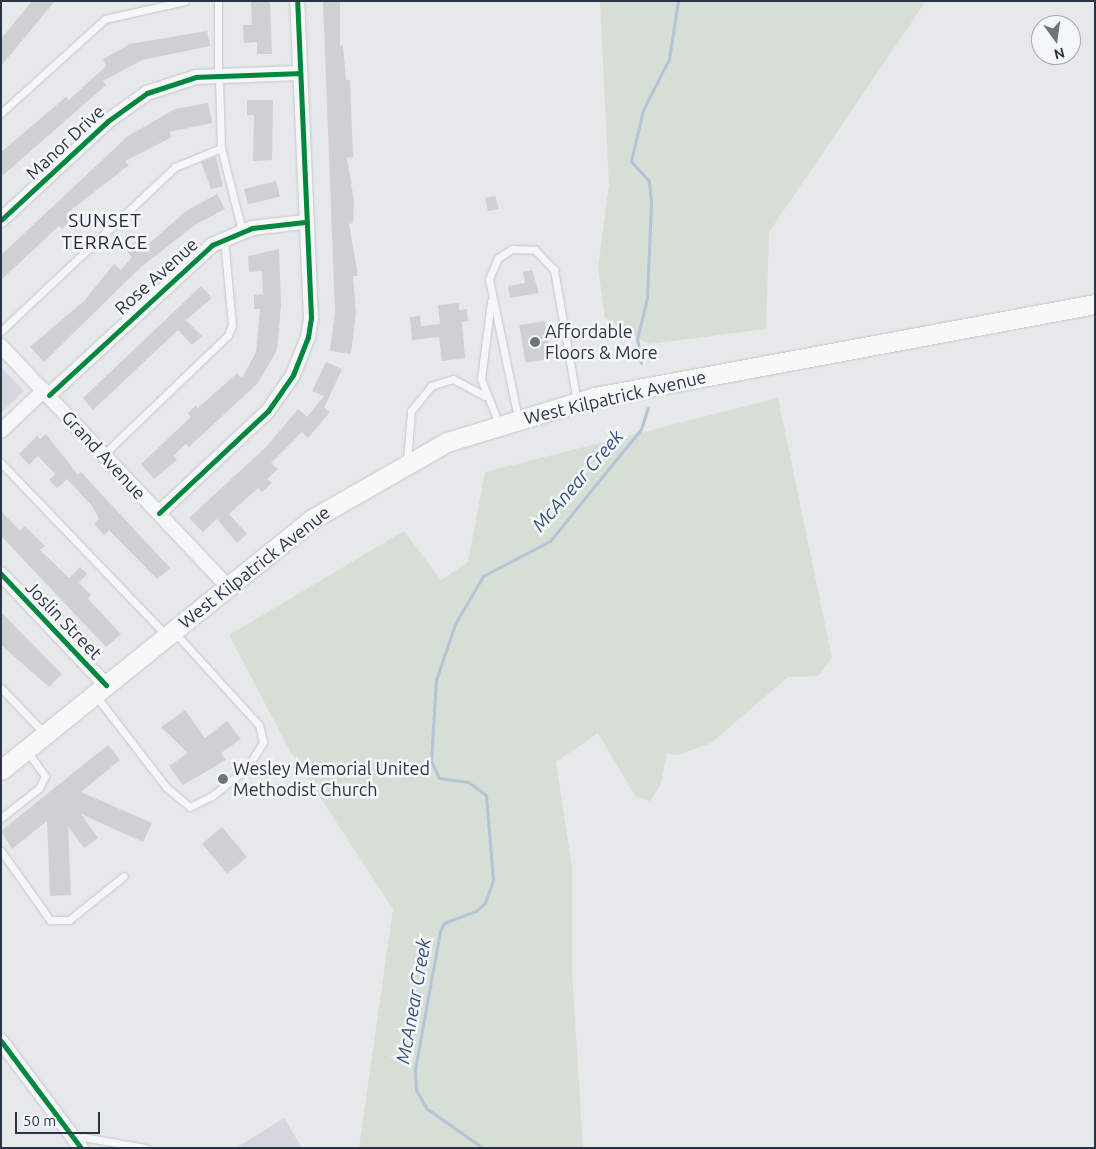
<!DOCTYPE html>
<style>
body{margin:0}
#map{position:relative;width:1096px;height:1149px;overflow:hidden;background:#e6e8ea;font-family:Ubuntu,sans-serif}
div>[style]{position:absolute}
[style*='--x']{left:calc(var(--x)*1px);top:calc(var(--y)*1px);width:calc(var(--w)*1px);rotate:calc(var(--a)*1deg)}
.built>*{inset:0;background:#d4d7dd}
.green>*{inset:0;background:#d6ded6}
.stream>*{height:3px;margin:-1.5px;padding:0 1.5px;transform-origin:1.5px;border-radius:1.5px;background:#b4c4d5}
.building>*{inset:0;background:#ced0d3;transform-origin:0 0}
.roads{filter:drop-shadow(0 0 1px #c4c6c8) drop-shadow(0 0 1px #c4c6c8)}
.lane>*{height:7px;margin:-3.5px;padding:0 3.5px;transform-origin:3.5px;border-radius:3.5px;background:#f5f6f7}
.street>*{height:14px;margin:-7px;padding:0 7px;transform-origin:7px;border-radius:7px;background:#f5f6f7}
.secondary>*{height:19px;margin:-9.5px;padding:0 9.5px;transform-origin:9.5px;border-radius:9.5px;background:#f8f8f8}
.cycleway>*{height:5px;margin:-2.5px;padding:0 2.5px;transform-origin:2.5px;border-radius:2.5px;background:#00873e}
.dots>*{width:14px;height:14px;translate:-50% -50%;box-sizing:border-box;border:2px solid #f4f6f9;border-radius:50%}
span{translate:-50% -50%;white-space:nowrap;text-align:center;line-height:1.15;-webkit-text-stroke:5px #f4f6f9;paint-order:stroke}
.street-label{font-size:18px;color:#2b3445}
.poi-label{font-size:18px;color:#2b3445}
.left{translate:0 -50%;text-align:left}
.neighbourhood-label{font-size:19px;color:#1d2536;letter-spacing:1px}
.water-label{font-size:19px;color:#34527a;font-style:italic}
.frame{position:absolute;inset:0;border:2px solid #2b3445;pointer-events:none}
.north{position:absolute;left:1031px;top:15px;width:50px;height:50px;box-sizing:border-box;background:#f4f6f9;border:1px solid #a4a8b1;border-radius:50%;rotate:166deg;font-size:14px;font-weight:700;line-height:20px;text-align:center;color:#2b3445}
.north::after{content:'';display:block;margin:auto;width:18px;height:22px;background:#6c737f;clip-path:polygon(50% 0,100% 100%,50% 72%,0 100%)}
.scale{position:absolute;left:15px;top:1112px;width:85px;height:22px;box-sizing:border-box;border:2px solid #2b3445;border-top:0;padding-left:6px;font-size:15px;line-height:18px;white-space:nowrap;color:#2b3445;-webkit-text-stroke:4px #f4f6f9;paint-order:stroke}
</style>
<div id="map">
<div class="built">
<div style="clip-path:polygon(1px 367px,24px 391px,1px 413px)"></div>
<div style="clip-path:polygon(284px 1118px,302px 1148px,236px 1148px)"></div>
</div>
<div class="green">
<div style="clip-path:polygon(600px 1px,926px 1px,769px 232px,766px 329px,649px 344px,605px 318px,598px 268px,609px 185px)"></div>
<div style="clip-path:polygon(778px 398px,832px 658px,818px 676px,788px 677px,711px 743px,678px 755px,667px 753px,660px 786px,650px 801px,635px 796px,598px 733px,556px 762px,572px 868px,572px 971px,583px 1148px,359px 1148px,393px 909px,290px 751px,229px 635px,404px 531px,441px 580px,468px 562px,485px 472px)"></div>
</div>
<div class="stream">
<div style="--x:641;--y:363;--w:24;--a:-99"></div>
<div style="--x:637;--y:339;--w:42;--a:-76.3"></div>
<div style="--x:647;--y:298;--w:94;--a:-87.6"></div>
<div style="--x:651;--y:204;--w:23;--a:-95"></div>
<div style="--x:649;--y:181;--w:27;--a:-132"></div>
<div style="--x:631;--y:161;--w:52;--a:-76.8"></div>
<div style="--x:643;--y:110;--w:57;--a:-63"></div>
<div style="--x:669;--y:59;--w:59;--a:-81.2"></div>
<div style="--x:483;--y:1148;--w:68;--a:-145.1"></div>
<div style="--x:427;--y:1109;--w:22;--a:-120"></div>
<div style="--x:416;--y:1090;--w:21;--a:-93"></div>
<div style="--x:415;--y:1069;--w:140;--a:-79.7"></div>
<div style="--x:440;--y:931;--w:9;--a:-63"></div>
<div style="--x:444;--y:923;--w:34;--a:-21"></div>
<div style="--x:476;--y:911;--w:12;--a:-42"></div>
<div style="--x:485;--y:903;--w:24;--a:-71"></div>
<div style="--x:493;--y:880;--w:85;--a:-94.7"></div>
<div style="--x:486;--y:795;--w:22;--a:-144"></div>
<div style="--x:468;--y:782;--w:29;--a:-172"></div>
<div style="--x:439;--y:778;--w:19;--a:-115"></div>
<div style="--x:431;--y:761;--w:81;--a:-86.5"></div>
<div style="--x:436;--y:680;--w:59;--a:-71.3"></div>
<div style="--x:455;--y:624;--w:56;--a:-59.7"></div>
<div style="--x:483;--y:576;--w:76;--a:-27.6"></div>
<div style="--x:550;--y:541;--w:144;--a:-50.9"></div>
<div style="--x:641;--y:429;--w:22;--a:-72"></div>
</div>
<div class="building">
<div style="clip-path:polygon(32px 1px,55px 1px,1px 66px,1px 39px)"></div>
<div style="clip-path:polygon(251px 1px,270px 1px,272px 54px,257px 54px,257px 42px,244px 43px,243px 25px,252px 25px)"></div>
<div style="clip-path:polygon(323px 1px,340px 1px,340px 46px,343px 45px,346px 80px,350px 80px,353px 157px,347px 158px,354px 201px,353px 223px,349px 224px,358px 276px,353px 276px,356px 312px,351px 354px,330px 351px,335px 312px)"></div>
<div style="clip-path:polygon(207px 31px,210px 46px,142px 60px,103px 81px,106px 85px,1px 177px,1px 152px,66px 97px,69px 100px,106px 66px,103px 59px,130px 44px)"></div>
<div style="clip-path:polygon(247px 100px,273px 100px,272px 160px,253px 161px,254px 115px,247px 115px)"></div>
<div style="clip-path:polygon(208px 103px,212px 123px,169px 132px,172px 137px,125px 161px,129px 165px,66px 214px,71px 220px,62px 229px,59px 226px,1px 280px,1px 255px,128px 136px,175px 109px)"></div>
<div style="clip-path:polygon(216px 157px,223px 186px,211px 189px,201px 162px)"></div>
<div style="left:276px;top:181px;width:16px;height:33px;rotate:76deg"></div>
<div style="clip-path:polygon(217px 194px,225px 209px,195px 225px,141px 267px,44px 362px,30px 347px,84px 301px,114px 264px,121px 270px,132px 257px,126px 250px,137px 240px,144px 248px,186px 211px)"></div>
<div style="clip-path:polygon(495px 196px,499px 209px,488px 211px,485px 198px)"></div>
<div style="clip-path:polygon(279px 249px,281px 305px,277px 350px,258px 383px,189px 447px,186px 444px,173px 456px,177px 460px,154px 479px,141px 464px,191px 417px,188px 413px,196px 405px,198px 408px,237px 373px,242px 378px,256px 352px,260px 309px,254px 309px,254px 295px,263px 294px,262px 271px,249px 272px,248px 256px)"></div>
<div style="clip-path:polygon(532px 270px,539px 293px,510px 298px,508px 286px,525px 283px,523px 272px)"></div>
<div style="clip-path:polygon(201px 286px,212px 298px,186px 320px,202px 336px,192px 345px,178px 330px,93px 410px,83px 398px)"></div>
<div style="clip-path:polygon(459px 303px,459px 310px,467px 309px,468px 321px,462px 322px,465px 358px,442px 361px,439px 337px,412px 340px,410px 317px,420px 316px,421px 326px,440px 324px,438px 305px)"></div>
<div style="left:545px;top:321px;width:38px;height:26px;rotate:81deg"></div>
<div style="clip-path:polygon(585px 347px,586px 358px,575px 359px,573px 349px)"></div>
<div style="clip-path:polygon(326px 362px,342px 369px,324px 408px,330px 412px,308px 438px,302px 432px,271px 463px,278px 469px,267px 479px,272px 483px,262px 492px,258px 488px,229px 514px,247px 534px,237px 543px,217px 519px,203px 532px,189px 518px,266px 447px,298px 409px,307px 417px,324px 396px,312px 391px)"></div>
<div style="clip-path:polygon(46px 434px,78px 475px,81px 472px,170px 568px,157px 579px,109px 530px,104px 535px,94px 524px,99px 519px,92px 506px,67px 479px,57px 488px,49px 480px,55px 474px,38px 456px,29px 465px,19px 454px,37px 436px,40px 439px)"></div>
<div style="clip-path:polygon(1px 511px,20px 531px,25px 526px,45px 546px,40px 550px,69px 578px,80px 567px,87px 574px,79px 583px,91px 595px,88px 599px,121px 634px,106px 647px,1px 536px)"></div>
<div style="clip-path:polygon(1px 612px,62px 674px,49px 687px,1px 645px)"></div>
<div style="clip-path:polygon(185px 710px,205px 738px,227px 721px,241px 739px,221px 753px,226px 760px,183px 785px,169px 766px,188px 753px,161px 727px)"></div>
<div style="clip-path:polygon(108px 745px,120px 760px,81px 792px,152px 823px,143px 842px,81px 814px,98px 838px,84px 848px,68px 826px,71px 895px,50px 896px,47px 821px,12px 849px,1px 831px)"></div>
<div style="left:222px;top:827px;width:39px;height:26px;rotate:50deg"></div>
</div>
<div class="roads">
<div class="lane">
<div style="--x:218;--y:1;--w:74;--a:90"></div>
<div style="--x:219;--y:76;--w:72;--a:88.4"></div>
<div style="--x:221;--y:148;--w:86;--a:75.8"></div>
<div style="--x:1;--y:113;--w:140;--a:-42.1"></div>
<div style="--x:105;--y:19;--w:82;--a:-12.7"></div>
<div style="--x:491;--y:301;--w:79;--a:97.3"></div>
<div style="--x:481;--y:379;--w:48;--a:68.2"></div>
<div style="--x:1;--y:331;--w:239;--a:-43.3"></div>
<div style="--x:175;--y:167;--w:50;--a:-22.4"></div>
<div style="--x:518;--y:418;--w:142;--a:-101.8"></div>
<div style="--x:489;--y:279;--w:23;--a:-67"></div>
<div style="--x:498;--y:258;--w:17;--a:-33"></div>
<div style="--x:512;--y:249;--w:23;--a:2"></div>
<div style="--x:535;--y:250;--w:28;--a:46"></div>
<div style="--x:554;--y:270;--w:134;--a:80.1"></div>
<div style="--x:104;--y:454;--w:172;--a:-43.8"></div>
<div style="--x:228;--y:335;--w:11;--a:-68"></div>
<div style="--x:232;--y:325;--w:86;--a:-95.3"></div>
<div style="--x:407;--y:461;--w:50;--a:-85.4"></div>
<div style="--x:411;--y:411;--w:32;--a:-51"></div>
<div style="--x:431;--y:386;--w:23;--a:-18"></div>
<div style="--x:453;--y:379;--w:36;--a:28"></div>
<div style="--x:1;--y:463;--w:238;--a:46.2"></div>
<div style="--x:1;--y:688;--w:64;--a:46.3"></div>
<div style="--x:96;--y:696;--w:115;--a:52.4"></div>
<div style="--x:166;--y:787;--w:31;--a:40"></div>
<div style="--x:190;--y:807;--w:25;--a:-27"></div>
<div style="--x:212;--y:796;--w:45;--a:-38.7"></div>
<div style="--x:247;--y:768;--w:31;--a:-58"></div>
<div style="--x:263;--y:742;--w:17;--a:-103"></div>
<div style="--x:259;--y:725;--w:126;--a:-132.4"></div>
<div style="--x:1;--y:818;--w:48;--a:-38.3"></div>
<div style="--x:39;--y:788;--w:13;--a:-63"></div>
<div style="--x:45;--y:776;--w:32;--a:-126"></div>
<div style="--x:1;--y:851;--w:85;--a:54.6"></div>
<div style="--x:50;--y:920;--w:19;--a:0"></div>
<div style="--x:69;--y:920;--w:70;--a:-38.7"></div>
<div style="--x:76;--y:1141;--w:8;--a:-30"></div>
<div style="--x:83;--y:1137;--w:63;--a:10.1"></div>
</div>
<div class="street">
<div style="--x:1;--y:220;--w:146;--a:-42.8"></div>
<div style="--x:108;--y:121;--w:48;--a:-35.7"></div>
<div style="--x:147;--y:93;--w:52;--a:-18.1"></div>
<div style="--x:196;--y:77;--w:104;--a:-2.2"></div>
<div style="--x:1;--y:346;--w:330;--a:46.7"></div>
<div style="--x:49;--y:395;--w:222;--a:-42.6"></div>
<div style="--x:212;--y:245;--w:43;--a:-23"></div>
<div style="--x:252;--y:228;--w:53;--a:-6.5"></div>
<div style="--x:1;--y:431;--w:59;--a:-43.6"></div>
<div style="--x:159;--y:513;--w:149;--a:-43.1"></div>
<div style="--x:268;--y:411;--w:44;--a:-55.2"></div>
<div style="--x:293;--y:375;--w:41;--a:-68.5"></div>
<div style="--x:308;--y:337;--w:20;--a:-81"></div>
<div style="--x:311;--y:317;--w:316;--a:-92.5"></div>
<div style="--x:1;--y:574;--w:153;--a:46.6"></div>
<div style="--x:1;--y:1041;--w:134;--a:53.2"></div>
</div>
<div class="secondary">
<div style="--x:1;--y:770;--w:400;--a:-38.9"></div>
<div style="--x:312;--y:519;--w:155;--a:-29.7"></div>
<div style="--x:447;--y:442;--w:155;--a:-16.9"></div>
<div style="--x:595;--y:397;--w:509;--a:-10.54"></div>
</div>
</div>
<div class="cycleway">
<div style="--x:1;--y:220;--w:146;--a:-42.8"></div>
<div style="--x:108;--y:121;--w:48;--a:-35.7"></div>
<div style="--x:147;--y:93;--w:52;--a:-18.1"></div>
<div style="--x:196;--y:77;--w:104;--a:-2.2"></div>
<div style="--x:49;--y:395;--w:222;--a:-42.6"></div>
<div style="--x:212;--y:245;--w:43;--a:-23"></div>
<div style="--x:252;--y:228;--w:53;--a:-6.5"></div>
<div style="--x:159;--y:513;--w:149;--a:-43.1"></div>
<div style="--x:268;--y:411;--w:44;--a:-55.2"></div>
<div style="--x:293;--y:375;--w:41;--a:-68.5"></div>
<div style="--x:308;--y:337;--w:20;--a:-81"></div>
<div style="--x:311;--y:317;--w:316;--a:-92.5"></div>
<div style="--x:1;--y:574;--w:153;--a:46.6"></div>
<div style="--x:1;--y:1041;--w:134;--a:53.2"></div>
</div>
<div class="dots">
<div style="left:535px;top:342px;background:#6c737f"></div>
<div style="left:223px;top:779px;background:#6c737f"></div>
</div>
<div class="street-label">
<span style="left:65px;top:142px;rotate:-43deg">Manor Drive</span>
<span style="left:156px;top:276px;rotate:-42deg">Rose Avenue</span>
<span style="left:615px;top:397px;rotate:-13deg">West Kilpatrick Avenue</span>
<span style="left:104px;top:455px;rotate:47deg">Grand Avenue</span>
<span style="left:254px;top:567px;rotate:-38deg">West Kilpatrick Avenue</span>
<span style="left:64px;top:620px;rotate:46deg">Joslin Street</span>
</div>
<div class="poi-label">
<span class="left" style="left:545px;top:342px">Affordable<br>Floors &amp; More</span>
<span class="left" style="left:233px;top:779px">Wesley Memorial United<br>Methodist Church</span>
</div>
<div class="neighbourhood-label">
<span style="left:105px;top:232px">SUNSET<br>TERRACE</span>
</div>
<div class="water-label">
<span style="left:578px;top:481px;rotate:-49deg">McAnear Creek</span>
<span style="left:414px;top:1001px;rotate:-80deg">McAnear Creek</span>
</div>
<div class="frame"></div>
<div class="north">N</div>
<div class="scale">50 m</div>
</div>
